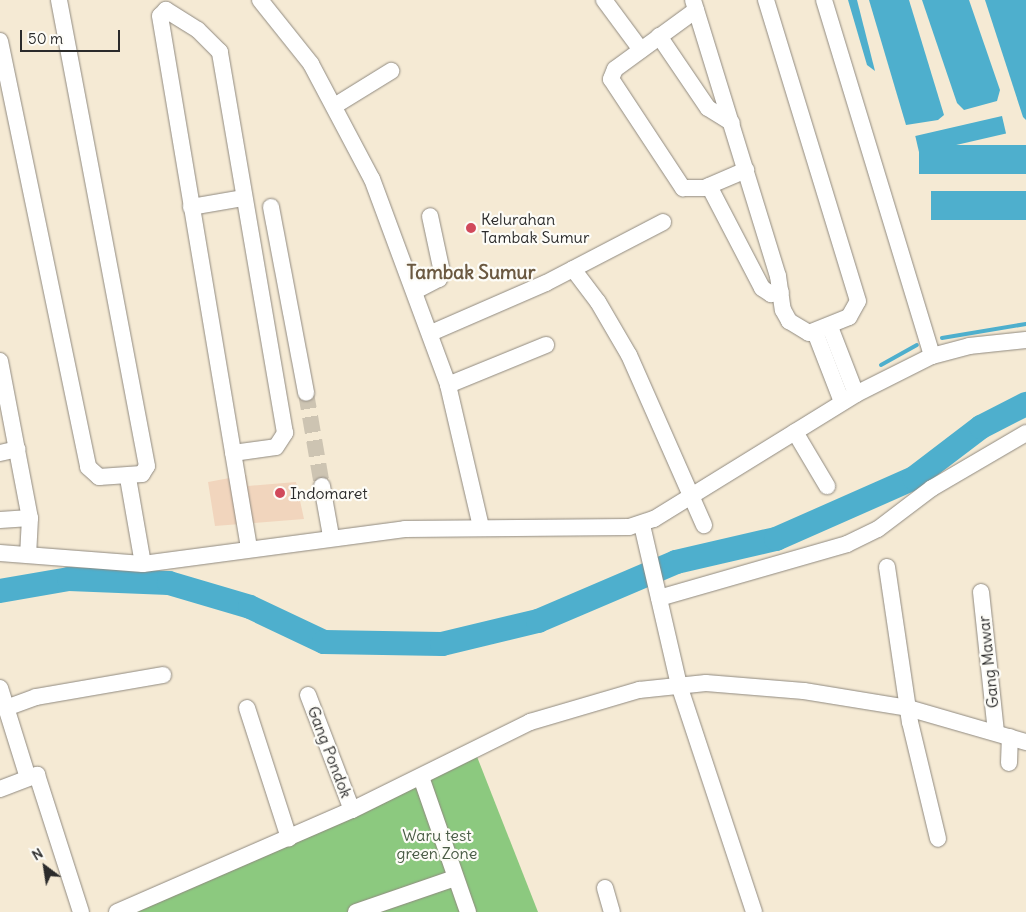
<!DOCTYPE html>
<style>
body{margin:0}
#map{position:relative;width:1026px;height:912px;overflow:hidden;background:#f5ead4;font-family:Delius,sans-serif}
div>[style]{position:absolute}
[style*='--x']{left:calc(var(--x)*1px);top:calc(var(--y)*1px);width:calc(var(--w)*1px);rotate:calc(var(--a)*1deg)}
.built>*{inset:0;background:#f1d5bd}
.green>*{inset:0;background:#8cc97f}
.water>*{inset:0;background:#4eafcd;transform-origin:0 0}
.stream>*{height:4px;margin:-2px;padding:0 2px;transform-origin:2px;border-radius:2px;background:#4eafcd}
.river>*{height:24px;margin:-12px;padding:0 12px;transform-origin:12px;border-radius:12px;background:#4eafcd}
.minor-tunnel>*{height:16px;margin-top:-8px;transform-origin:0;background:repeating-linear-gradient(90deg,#cdc4b2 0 16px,transparent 0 24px)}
.roads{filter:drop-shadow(0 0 1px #908a80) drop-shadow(0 0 1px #908a80)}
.minor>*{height:16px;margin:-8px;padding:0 8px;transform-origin:8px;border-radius:8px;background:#fff}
.dots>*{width:14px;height:14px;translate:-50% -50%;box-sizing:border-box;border:2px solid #fdfcf7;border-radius:50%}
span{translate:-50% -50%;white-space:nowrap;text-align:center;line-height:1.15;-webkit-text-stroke:4.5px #fdfcf7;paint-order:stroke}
.poi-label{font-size:16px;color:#2b2b2b}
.left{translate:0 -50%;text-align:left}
.street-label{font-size:16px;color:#2b2b2b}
.park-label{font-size:16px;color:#485a44}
.quarter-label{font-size:19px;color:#6b5941;font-weight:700}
.north{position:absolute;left:20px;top:842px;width:50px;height:50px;-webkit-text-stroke:4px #fdfcf7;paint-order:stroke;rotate:329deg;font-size:14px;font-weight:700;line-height:20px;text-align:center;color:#2b2b2b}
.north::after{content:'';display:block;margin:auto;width:18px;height:22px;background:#2b2b2b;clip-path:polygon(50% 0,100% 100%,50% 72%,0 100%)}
.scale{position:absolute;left:20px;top:30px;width:100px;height:22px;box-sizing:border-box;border:2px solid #2b2b2b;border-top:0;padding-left:6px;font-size:15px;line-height:18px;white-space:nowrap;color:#2b2b2b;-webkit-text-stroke:4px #fdfcf7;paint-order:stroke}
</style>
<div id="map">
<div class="built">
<div style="clip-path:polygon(246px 475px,248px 486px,296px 482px,304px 519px,215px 526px,208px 482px)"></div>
</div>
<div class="green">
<div style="clip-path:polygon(474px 749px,538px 912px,117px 912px)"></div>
</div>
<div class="water">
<div style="clip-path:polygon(848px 0,857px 0,875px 71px,867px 65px)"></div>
<div style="clip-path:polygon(869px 0,909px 0,944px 115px,938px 120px,906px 125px)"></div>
<div style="clip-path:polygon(922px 0,969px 0,1000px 90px,997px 101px,964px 110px,957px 103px)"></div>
<div style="clip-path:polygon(985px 0,1026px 0,1026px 120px,1023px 117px)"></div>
<div style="left:1002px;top:116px;width:18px;height:89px;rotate:77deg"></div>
<div style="left:1026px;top:145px;width:29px;height:107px;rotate:90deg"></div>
<div style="left:1026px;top:191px;width:29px;height:95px;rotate:90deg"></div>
</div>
<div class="stream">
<div style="--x:942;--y:338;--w:85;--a:-9.5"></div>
<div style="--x:881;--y:365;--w:41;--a:-29.1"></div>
</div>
<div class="river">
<div style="--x:0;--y:591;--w:70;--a:-9.9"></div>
<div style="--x:69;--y:579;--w:100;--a:2.3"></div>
<div style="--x:169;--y:583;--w:84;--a:16.5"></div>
<div style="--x:250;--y:607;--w:82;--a:25.3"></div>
<div style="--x:324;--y:642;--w:118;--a:1"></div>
<div style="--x:442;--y:644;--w:99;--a:-13.5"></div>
<div style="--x:538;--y:621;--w:150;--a:-23.1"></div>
<div style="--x:676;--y:562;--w:103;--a:-13"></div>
<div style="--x:776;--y:539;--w:151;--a:-23.8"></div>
<div style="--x:914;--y:478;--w:84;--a:-37.3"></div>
<div style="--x:981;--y:427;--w:51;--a:-27.1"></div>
</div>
<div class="minor-tunnel">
<div style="--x:306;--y:393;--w:94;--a:80.2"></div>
</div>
<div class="roads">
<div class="minor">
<div style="--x:260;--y:0;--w:82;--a:51.4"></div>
<div style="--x:311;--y:64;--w:130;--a:62.1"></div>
<div style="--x:372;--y:179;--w:220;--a:69.7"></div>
<div style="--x:448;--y:385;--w:146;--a:76.9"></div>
<div style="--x:604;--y:0;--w:62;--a:53.5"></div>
<div style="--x:693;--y:0;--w:289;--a:72.9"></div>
<div style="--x:778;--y:276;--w:34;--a:82"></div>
<div style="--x:783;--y:310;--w:13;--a:61"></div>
<div style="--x:789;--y:321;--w:23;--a:31"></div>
<div style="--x:809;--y:333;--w:43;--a:-21.8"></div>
<div style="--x:849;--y:317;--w:18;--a:-61"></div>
<div style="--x:858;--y:301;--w:315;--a:-107"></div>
<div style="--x:824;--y:0;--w:372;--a:73.1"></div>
<div style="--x:696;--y:10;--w:100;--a:143.9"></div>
<div style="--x:615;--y:69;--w:11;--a:112"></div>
<div style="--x:611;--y:79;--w:131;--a:56.6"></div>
<div style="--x:683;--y:188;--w:21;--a:0"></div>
<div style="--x:704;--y:188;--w:46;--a:-23.2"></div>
<div style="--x:659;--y:36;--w:87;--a:55.8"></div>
<div style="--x:708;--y:108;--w:28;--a:32"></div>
<div style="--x:0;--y:41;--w:435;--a:78.3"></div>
<div style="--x:88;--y:467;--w:15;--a:42"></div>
<div style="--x:99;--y:477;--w:43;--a:-4"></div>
<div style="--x:142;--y:474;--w:9;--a:-58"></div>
<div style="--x:147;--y:466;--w:474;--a:-100.7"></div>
<div style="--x:336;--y:105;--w:65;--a:-31.7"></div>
<div style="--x:709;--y:186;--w:115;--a:62.5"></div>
<div style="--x:762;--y:288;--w:11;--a:34"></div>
<div style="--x:771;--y:294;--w:10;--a:-11"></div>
<div style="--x:191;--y:207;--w:53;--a:-9.8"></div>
<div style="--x:271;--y:207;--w:189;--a:79.3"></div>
<div style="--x:573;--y:269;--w:41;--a:52.9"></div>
<div style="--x:598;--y:302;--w:61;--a:59.7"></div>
<div style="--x:629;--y:355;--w:186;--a:66.2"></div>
<div style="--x:415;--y:291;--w:27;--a:-27"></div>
<div style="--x:439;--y:279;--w:8;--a:-67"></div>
<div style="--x:442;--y:272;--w:57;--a:-102.1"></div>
<div style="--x:830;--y:327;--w:72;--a:68.8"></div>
<div style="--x:815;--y:332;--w:75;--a:68.9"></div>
<div style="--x:431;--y:333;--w:125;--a:-23.5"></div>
<div style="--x:546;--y:283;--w:132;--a:-27.5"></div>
<div style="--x:0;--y:361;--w:160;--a:79.2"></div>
<div style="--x:30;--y:518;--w:35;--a:93"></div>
<div style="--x:448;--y:385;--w:106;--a:-22.2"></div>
<div style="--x:795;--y:432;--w:63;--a:59.3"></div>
<div style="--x:0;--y:453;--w:18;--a:-13"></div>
<div style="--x:233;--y:453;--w:43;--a:-7.9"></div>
<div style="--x:276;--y:447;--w:17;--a:-57"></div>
<div style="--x:285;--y:433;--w:387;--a:-99.7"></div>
<div style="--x:220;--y:52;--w:31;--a:-135"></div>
<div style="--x:198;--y:30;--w:38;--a:-148"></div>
<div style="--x:166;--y:10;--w:8;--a:135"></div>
<div style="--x:160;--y:16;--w:539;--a:80.5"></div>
<div style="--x:128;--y:478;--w:87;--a:80.1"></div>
<div style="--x:322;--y:486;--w:51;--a:79.8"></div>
<div style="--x:0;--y:520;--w:30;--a:-4"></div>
<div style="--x:642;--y:525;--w:164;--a:77"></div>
<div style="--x:679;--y:685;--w:239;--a:71.7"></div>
<div style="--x:0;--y:553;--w:143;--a:4.4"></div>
<div style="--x:143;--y:564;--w:264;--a:-7.6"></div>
<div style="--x:405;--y:529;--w:224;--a:-0.5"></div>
<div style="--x:629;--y:527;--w:26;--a:-18"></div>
<div style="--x:654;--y:519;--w:238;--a:-31.7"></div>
<div style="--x:856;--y:394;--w:85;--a:-26.6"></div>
<div style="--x:932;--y:356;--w:38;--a:-15"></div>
<div style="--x:969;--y:346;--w:57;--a:-6"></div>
<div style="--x:887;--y:567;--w:157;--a:81.6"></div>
<div style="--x:910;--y:722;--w:120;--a:76.5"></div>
<div style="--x:981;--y:592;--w:141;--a:83.9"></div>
<div style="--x:659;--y:598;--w:196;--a:-16"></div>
<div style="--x:847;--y:544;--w:34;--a:-26"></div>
<div style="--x:878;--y:529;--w:68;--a:-37.2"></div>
<div style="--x:932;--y:488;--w:109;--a:-30.3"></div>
<div style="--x:0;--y:688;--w:94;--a:72.7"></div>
<div style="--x:308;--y:695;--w:123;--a:69.1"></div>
<div style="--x:6;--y:708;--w:32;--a:-20"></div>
<div style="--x:36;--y:697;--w:129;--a:-9.8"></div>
<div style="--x:247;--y:708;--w:137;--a:72.1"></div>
<div style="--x:1009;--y:763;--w:26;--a:-88"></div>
<div style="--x:421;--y:777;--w:143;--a:70.8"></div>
<div style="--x:0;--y:789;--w:40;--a:-21"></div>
<div style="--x:37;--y:775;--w:144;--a:72.2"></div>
<div style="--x:605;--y:888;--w:25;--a:74"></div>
<div style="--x:117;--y:912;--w:256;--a:-23.5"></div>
<div style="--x:352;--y:810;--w:199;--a:-26.3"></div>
<div style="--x:530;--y:722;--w:114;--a:-16.4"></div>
<div style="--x:639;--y:690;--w:67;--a:-6"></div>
<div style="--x:706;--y:683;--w:98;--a:4.7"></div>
<div style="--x:804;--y:691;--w:105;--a:9.3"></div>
<div style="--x:908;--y:708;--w:123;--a:16.1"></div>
<div style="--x:356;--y:912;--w:105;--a:-19"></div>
</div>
</div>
<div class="dots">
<div style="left:471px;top:228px;background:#d1495b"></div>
<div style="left:280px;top:493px;background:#d1495b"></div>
</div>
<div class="poi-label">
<span class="left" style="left:481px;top:228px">Kelurahan<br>Tambak Sumur</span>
<span class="left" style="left:290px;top:493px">Indomaret</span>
</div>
<div class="street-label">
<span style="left:988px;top:662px;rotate:-96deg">Gang Mawar</span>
<span style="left:330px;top:752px;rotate:69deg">Gang Pondok</span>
</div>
<div class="park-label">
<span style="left:437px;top:844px">Waru test<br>green Zone</span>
</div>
<div class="quarter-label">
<span style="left:471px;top:273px">Tambak Sumur</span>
</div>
<div class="north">N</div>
<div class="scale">50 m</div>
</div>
